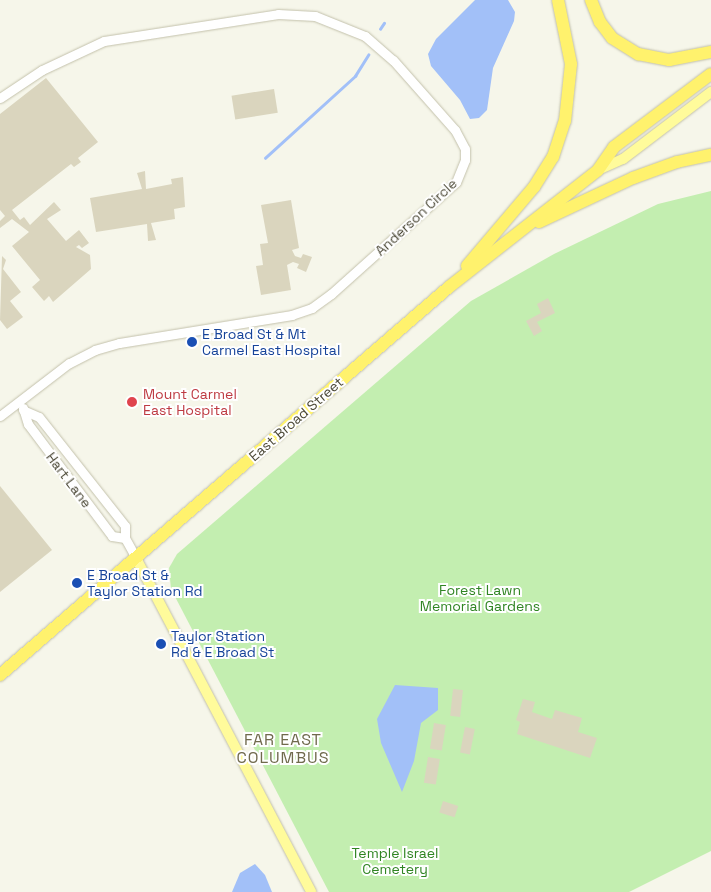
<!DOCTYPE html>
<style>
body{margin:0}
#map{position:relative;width:711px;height:892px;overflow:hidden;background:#f6f6ea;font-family:"Space Grotesk",sans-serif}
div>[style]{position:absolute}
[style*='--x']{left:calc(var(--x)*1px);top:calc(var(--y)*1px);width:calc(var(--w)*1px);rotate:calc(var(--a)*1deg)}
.green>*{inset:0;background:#c3eeb0}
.water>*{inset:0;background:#a2c0f8}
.stream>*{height:2.5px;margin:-1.25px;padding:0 1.25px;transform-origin:1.25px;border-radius:1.25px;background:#a2c0f8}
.building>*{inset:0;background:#dad5be;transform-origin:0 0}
.roads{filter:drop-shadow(0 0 1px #c3c1ab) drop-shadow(0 0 1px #c3c1ab)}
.minor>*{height:9px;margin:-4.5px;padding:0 4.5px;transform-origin:4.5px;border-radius:4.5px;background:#fff}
.major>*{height:10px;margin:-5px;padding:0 5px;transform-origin:5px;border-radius:5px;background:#fffb9b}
.highway>*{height:12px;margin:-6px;padding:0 6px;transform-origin:6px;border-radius:6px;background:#fff26d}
.dots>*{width:14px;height:14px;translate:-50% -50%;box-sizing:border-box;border:2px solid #fff;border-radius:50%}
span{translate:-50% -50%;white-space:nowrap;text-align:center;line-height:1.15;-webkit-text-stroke:4px #fff;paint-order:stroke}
.street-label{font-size:14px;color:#4c4937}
.transit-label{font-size:14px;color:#164399}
.left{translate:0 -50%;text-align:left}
.health-label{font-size:14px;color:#be3a42}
.park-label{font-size:14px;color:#308523}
.quarter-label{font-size:16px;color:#706a4d;letter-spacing:1px}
</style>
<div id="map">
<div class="green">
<div style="clip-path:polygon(711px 191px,711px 851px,629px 892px,329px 892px,171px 589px,169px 568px,177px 554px,471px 301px,554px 254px,658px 204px)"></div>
</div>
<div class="water">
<div style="clip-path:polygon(475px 0,508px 0,515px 12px,514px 21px,493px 68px,487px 110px,479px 118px,470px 119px,460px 100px,431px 66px,428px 54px,436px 39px)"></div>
<div style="clip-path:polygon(395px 685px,438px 688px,438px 710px,421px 723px,414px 761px,402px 792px,381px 743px,377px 719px)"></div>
<div style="clip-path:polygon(255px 864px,265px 875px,272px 892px,232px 892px,240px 873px)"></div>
</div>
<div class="stream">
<div style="--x:380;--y:29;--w:7;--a:-56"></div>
<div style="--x:265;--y:158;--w:122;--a:-42.3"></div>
<div style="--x:355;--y:76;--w:25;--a:-58"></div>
</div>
<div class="building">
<div style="clip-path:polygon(46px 78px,98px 142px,78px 158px,81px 162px,74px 167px,71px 164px,12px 210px,20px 220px,24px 217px,30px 225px,54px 202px,61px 210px,47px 219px,66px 241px,79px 230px,89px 243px,82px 248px,79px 245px,76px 247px,90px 255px,91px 269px,53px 302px,49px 296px,44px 301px,32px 287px,40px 280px,12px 246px,29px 232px,12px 219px,0 228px,0 221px,5px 216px,0 210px,0 114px)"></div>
<div style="left:274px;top:89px;width:24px;height:43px;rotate:81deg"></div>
<div style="clip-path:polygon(145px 171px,146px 189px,172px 184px,171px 179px,183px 177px,185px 207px,174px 209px,175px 219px,151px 223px,156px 240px,148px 241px,147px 224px,96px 232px,90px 198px,142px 189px,137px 173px)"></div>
<div style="clip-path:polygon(291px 200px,299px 248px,292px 250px,295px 256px,301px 258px,303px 254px,312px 257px,306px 272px,297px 268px,299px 264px,293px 262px,287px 265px,291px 290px,261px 295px,256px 266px,263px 265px,260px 244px,268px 243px,261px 205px)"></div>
<div style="clip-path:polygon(2px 256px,6px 260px,3px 269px,21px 292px,10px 301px,23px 317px,7px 329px,0 320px)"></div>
<div style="clip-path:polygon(548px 298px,555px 313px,537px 322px,542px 331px,534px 336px,526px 321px,541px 313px,537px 304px)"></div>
<div style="clip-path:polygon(0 486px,52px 550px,0 592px)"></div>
<div style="left:453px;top:689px;width:10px;height:27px;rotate:6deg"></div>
<div style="clip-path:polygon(523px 699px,535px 702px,532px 712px,552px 719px,555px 710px,582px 718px,578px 732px,597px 738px,590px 758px,517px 734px,520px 722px,516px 720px)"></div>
<div style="left:434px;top:723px;width:12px;height:26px;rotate:9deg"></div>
<div style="left:465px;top:727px;width:10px;height:26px;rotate:11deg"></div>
<div style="left:428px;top:757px;width:12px;height:26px;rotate:9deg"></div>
<div style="left:443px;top:801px;width:16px;height:12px;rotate:18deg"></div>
</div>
<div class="roads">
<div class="minor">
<div style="--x:0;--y:98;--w:50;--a:-33.7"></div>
<div style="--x:42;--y:70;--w:68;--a:-25.1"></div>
<div style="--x:104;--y:41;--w:176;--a:-8.8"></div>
<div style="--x:278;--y:14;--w:37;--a:3"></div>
<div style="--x:315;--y:16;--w:54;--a:21.8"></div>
<div style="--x:365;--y:36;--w:37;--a:41"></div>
<div style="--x:393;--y:60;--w:94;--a:48.5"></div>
<div style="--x:455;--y:130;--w:21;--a:62"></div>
<div style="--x:465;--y:149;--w:11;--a:90"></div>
<div style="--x:465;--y:160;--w:24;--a:112"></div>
<div style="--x:456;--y:182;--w:168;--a:138.1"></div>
<div style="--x:331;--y:294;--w:24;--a:144"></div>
<div style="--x:312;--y:308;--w:21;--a:161"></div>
<div style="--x:292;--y:315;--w:175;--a:170.8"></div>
<div style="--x:119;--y:343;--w:25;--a:164"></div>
<div style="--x:95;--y:350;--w:29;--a:153"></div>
<div style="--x:69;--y:363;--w:87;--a:142.5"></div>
<div style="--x:23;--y:408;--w:17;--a:73"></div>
<div style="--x:28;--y:424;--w:140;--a:53.1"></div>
<div style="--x:112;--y:536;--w:13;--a:9"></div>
<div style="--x:23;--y:410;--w:17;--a:24"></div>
<div style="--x:39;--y:417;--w:139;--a:51.7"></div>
<div style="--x:125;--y:526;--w:12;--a:90"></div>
<div style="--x:125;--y:538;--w:23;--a:61"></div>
</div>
<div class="major">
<div style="--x:598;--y:170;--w:27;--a:-24"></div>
<div style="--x:623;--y:159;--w:111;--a:-37.3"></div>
<div style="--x:136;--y:558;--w:377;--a:62.3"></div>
</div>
<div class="highway">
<div style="--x:591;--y:0;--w:24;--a:68"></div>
<div style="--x:600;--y:22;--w:20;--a:53"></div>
<div style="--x:612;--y:38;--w:31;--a:32"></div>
<div style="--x:638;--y:54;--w:32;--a:11"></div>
<div style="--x:669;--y:60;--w:43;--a:-10.8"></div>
<div style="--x:539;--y:222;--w:104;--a:-25.1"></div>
<div style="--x:633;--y:178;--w:47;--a:-20"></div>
<div style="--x:677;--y:162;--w:35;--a:-12"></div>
<div style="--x:467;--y:266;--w:104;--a:-49.7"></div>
<div style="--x:534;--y:187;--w:36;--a:-58"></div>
<div style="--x:553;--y:157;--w:38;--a:-72"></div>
<div style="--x:565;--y:121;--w:57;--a:-84"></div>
<div style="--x:571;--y:64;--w:65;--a:-101.5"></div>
<div style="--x:0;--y:675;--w:593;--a:-40.83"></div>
<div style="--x:449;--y:287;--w:189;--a:-38.1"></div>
<div style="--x:598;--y:170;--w:28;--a:-55"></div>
<div style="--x:614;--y:147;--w:121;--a:-37"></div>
</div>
</div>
<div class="dots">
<div style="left:192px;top:342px;background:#1a4fb4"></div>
<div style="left:132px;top:402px;background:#e0444e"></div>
<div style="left:77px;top:583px;background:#1a4fb4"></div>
<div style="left:161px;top:644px;background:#1a4fb4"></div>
</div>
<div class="street-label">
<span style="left:416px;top:217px;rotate:-43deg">Anderson Circle</span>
<span style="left:296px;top:419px;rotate:-41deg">East Broad Street</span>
<span style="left:69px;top:480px;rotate:53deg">Hart Lane</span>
</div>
<div class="transit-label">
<span class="left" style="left:202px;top:342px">E Broad St &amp; Mt<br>Carmel East Hospital</span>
<span class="left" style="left:87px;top:583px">E Broad St &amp;<br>Taylor Station Rd</span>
<span class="left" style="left:171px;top:644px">Taylor Station<br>Rd &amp; E Broad St</span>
</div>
<div class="health-label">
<span class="left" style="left:143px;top:402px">Mount Carmel<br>East Hospital</span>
</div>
<div class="park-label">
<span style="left:480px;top:598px">Forest Lawn<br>Memorial Gardens</span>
<span style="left:395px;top:861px">Temple Israel<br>Cemetery</span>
</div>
<div class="quarter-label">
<span style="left:283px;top:749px">FAR EAST<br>COLUMBUS</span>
</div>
</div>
